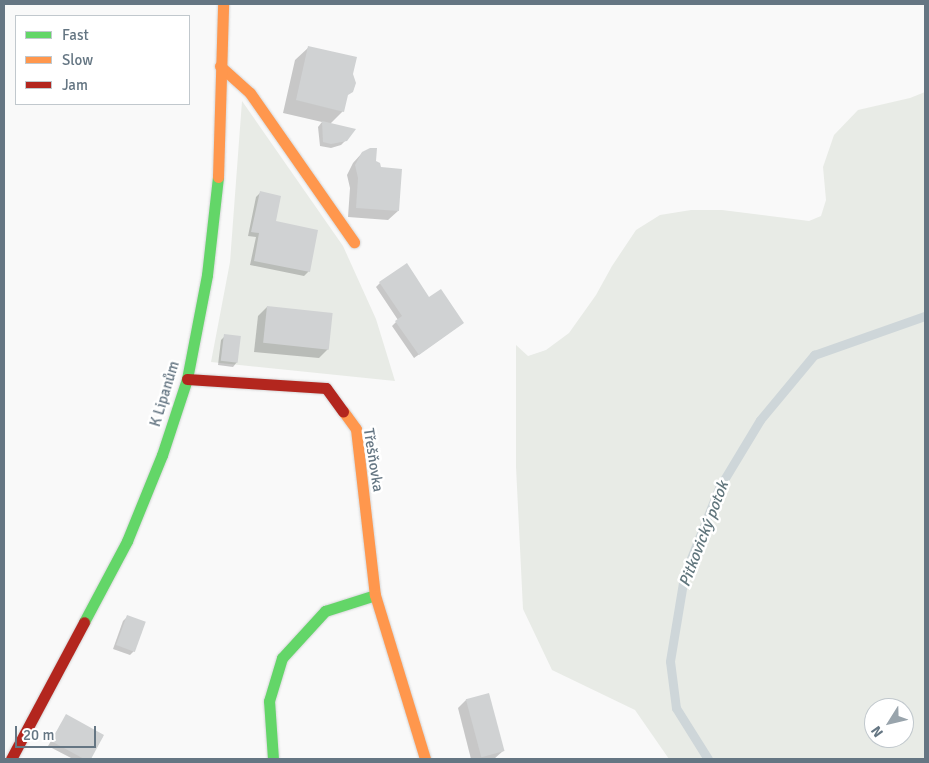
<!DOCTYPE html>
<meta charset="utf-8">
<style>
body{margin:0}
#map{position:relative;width:929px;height:763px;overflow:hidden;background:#f9f9f9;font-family:Signika,sans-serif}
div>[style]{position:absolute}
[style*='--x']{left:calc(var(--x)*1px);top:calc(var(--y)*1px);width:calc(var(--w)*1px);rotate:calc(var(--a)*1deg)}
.green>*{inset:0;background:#e8ebe6}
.shadow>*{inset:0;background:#0003}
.stream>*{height:9px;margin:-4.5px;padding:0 4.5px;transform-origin:4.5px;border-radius:4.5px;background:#ced6d9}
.building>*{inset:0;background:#d0d2d3;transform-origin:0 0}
.roads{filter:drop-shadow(0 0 1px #d5d6d7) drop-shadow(0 0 1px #d5d6d7)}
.fast>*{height:11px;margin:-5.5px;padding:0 5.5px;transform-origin:5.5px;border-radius:5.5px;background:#63d668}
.slow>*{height:11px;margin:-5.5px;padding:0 5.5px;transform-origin:5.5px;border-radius:5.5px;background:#ff974d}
.jam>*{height:11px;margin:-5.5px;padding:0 5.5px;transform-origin:5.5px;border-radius:5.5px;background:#b3261e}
span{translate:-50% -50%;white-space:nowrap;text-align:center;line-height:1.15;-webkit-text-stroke:5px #fff;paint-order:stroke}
.street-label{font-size:15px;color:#657683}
.water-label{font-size:16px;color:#60757c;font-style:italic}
.frame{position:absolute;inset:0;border:5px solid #657683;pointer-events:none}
.legend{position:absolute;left:15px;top:15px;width:175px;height:90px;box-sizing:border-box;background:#fff;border:1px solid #c1c8cd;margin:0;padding:6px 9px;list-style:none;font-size:15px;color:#657683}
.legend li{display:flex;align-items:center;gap:10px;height:25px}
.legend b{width:25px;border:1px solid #c1c8cd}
.north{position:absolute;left:864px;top:698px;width:50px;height:50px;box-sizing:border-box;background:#fff;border:1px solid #c1c8cd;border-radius:50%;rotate:234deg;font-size:14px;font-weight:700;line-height:20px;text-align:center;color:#657683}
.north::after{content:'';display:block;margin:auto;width:18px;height:22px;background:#99a4ac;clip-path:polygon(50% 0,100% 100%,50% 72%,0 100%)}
.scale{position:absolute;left:15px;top:726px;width:81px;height:22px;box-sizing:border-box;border:2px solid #657683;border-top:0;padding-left:6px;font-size:15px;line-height:18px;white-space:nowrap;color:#657683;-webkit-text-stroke:4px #fff;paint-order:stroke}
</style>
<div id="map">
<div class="green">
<div style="clip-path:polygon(evenodd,925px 92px,925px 759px,669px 759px,635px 710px,552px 670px,523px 609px,516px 467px,516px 345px,528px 356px,546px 350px,569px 333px,596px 295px,612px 266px,636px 230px,660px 215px,691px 210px,722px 210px,809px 221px,821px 216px,826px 200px,823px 167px,834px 135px,858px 110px,910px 98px,925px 92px,874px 708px,904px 708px,904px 738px,874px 738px,874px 708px)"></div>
<div style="clip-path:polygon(242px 101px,343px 246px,376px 319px,395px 381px,211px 362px,230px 262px)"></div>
</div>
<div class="shadow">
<div style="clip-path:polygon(309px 47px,347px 96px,343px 111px,330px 124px,346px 140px,341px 145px,331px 148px,320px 146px,318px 127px,322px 122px,283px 113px,295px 60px)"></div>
<div style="clip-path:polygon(362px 153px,374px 161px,398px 211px,388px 220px,348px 217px,350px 188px,347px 175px,353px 163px)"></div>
<div style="clip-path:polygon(260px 193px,275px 222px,309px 271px,304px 276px,250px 265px,256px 237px,248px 236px,256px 197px)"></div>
<div style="clip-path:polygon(380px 283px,429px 299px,463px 323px,414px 358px,392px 326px,398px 320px,376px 287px)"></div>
<div style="clip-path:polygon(267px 307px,328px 349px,319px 358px,254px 352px,258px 316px)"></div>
<div style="clip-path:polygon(225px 336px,237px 362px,233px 367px,218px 365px,221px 340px)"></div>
<div style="clip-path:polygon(127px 617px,144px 623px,134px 651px,130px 655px,113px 649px,123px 621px)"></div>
<div style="clip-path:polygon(467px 699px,503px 751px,494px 759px,471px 759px,458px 708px)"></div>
<div style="clip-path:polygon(66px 716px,103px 736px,90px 759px,73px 759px,48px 746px)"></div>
</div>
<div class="stream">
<div style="--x:708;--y:759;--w:60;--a:-122.1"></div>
<div style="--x:676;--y:708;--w:47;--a:-97.3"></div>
<div style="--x:670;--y:661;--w:86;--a:-80.6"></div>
<div style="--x:684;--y:576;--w:95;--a:-68.3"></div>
<div style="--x:719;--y:488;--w:79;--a:-58.9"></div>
<div style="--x:760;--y:420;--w:85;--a:-50.3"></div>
<div style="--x:814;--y:355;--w:118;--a:-19.4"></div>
</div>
<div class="building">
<div style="clip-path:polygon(308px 46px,357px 57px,353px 74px,356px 83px,353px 92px,348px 95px,344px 112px,296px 100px)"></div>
<div style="clip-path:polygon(322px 121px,356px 129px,347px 141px,331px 144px,323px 142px)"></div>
<div style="clip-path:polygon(370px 148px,377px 148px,376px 161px,380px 163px,381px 167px,402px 169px,399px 211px,356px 208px,358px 178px,355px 165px,362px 152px)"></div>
<div style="clip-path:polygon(260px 191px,281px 196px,276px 221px,318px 230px,310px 272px,254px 261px,259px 233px,251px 232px)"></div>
<div style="clip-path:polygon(407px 263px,429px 297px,441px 289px,464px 323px,419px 355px,395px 321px,402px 316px,379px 282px)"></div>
<div style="left:267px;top:306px;width:66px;height:37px;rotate:6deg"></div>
<div style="left:224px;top:334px;width:17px;height:27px;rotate:7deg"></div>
<div style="left:127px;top:615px;width:20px;height:32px;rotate:20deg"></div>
<div style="left:489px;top:693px;width:60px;height:24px;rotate:75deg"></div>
<div style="clip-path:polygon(66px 714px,104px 735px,91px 759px,84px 759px,51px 741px)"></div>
</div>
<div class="roads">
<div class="fast">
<div style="--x:84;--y:622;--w:92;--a:-62"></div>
<div style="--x:127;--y:541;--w:93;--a:-67.9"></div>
<div style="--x:162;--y:455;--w:80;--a:-71.8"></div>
<div style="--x:187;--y:379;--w:106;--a:-79.1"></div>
<div style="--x:207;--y:275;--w:99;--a:-83.6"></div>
<div style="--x:273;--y:759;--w:58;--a:-93.9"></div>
<div style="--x:269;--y:701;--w:45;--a:-73.2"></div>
<div style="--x:282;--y:658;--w:64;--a:-47.5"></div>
<div style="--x:325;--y:611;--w:52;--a:-17.7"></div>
</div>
<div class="slow">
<div style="--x:220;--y:66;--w:40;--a:42"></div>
<div style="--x:250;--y:93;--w:182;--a:55.1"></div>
<div style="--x:218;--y:177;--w:173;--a:-88.3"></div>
<div style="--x:343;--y:411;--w:22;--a:54"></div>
<div style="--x:356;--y:429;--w:167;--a:83.5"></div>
<div style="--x:375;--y:595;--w:171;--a:73"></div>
</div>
<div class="jam">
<div style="--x:187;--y:379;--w:139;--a:3.7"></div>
<div style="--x:326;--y:388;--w:29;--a:54"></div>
<div style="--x:11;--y:759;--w:155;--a:-61.9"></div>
</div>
</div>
<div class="street-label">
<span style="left:165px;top:394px;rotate:-73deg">K Lipanům</span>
<span style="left:373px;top:460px;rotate:81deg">Třešňovka</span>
</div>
<div class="water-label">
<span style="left:704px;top:534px;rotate:-69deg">Pitkovický potok</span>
</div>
<div class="frame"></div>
<ul class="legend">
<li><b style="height:6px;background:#63d668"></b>Fast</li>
<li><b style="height:6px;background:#ff974d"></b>Slow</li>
<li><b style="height:6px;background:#b3261e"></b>Jam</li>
</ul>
<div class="north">N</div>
<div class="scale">20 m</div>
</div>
